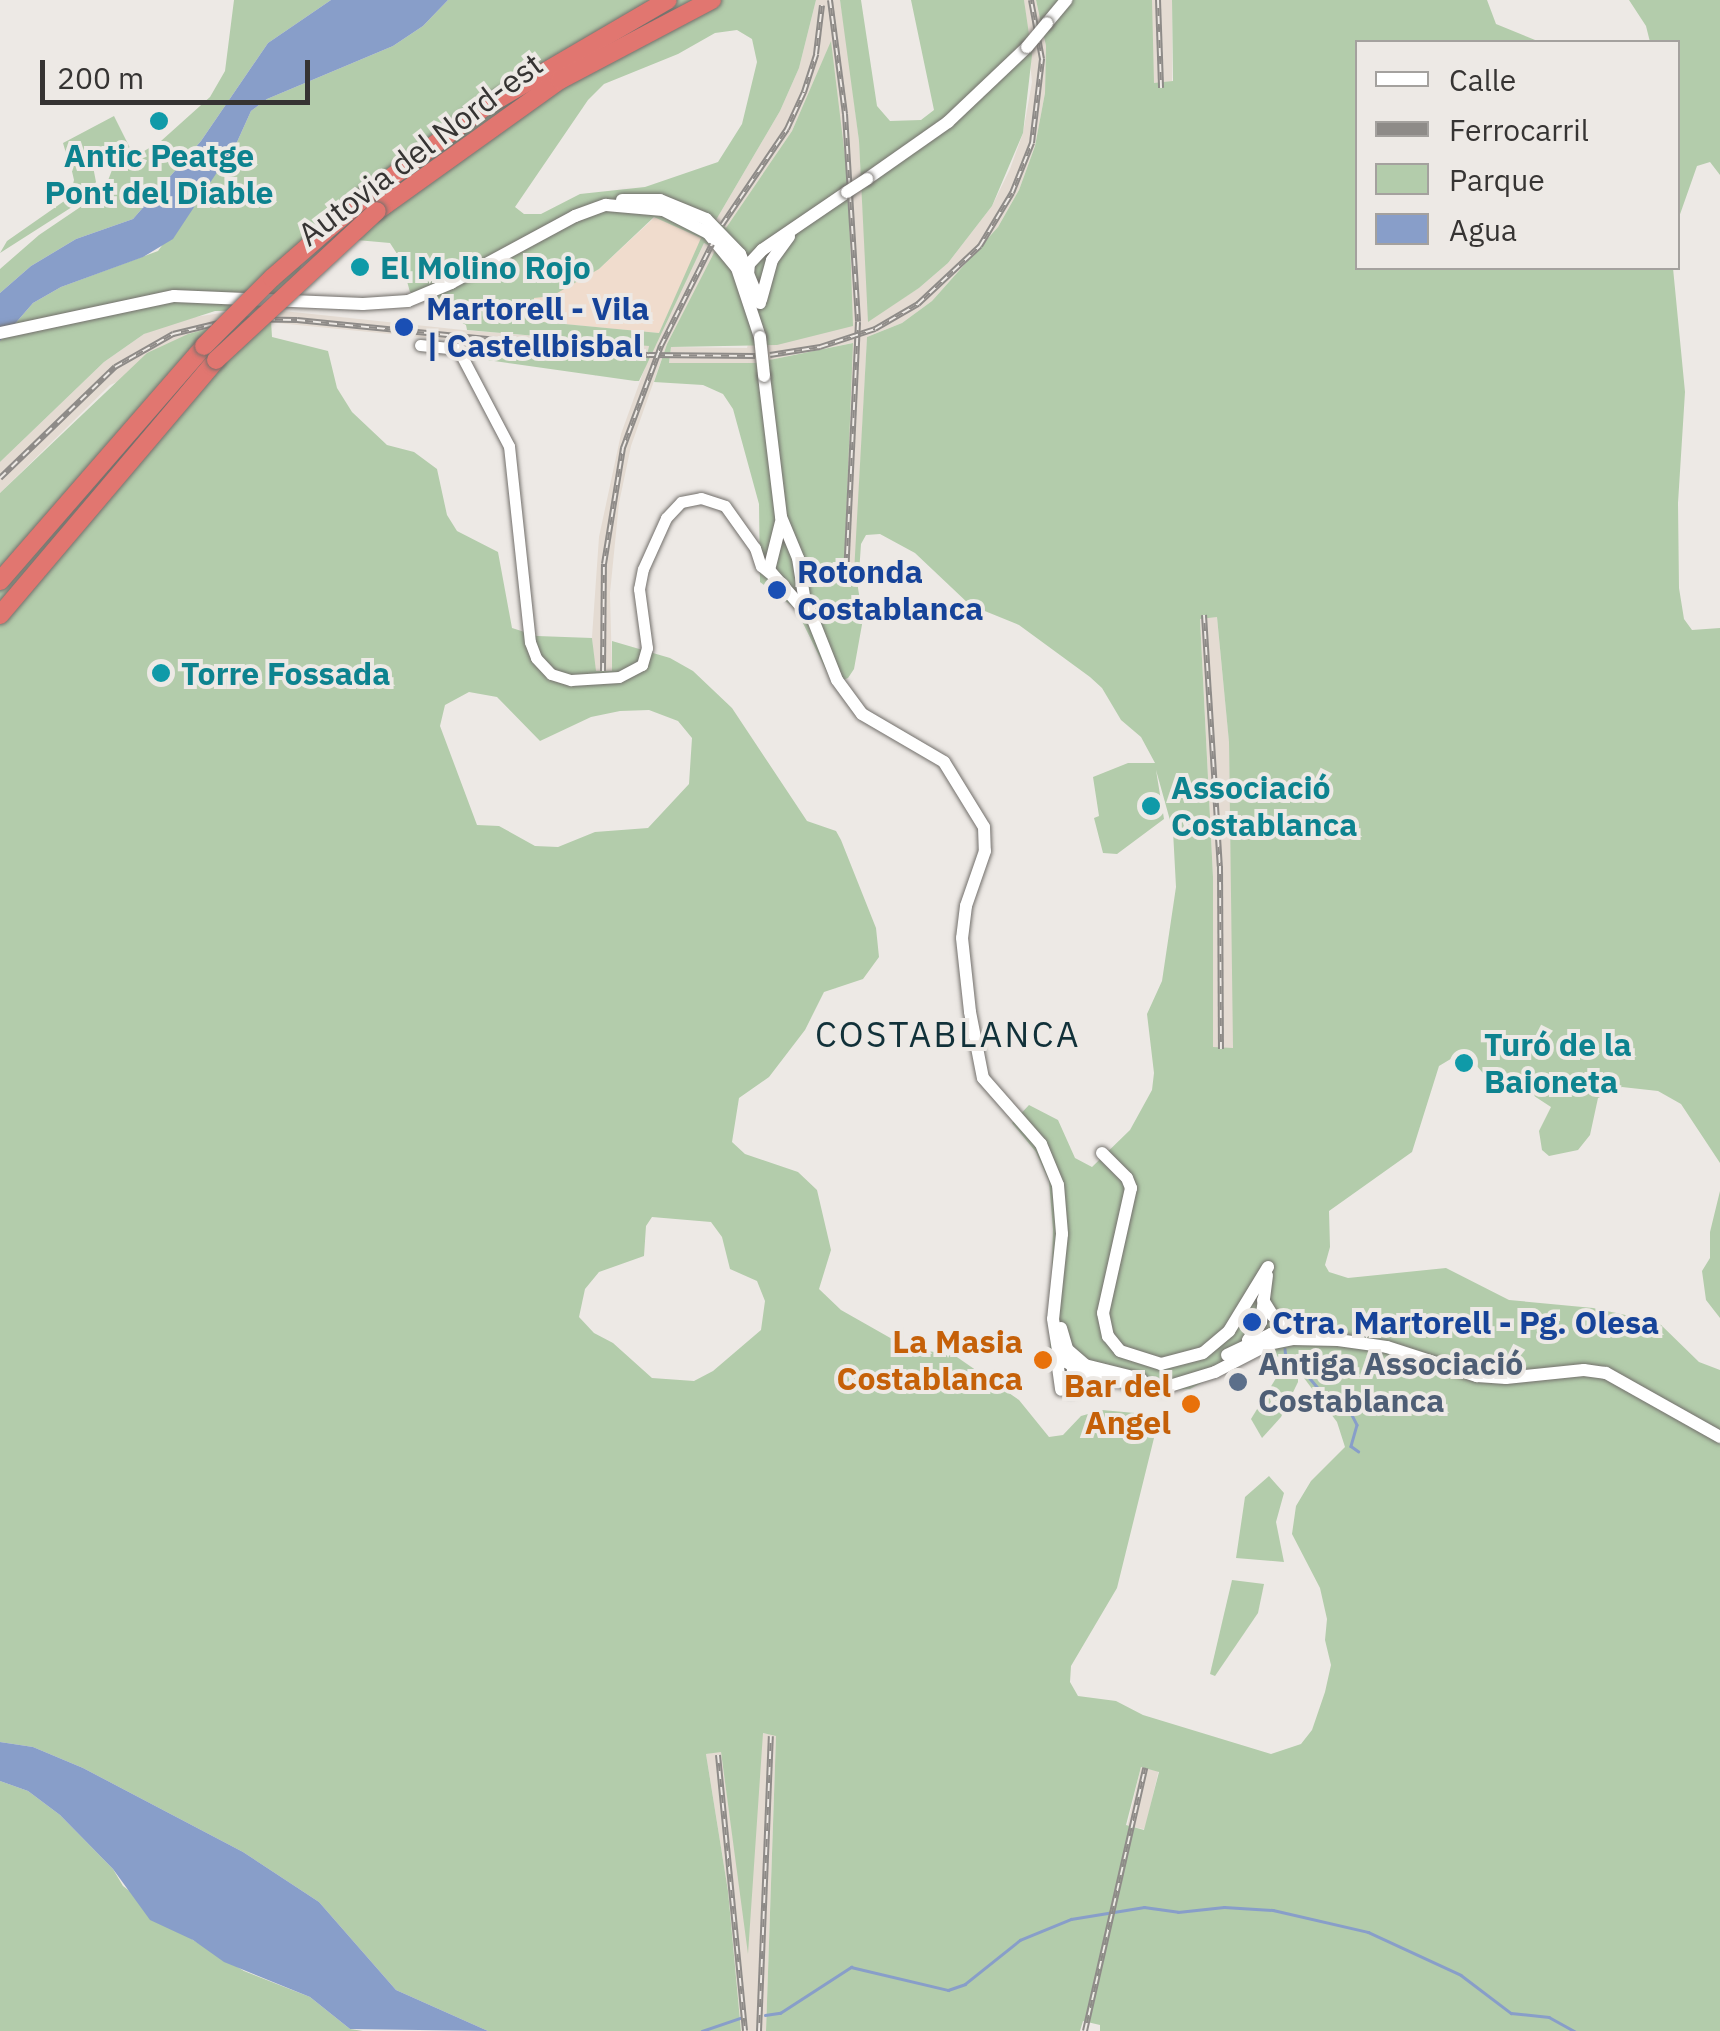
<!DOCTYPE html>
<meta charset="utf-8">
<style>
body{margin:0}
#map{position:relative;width:1720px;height:2031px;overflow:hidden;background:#ede9e5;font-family:"IBM Plex Sans",sans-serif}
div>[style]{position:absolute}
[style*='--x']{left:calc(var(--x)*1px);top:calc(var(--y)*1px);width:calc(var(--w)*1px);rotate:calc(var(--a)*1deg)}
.industrial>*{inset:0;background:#f0dccd}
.built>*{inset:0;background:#e4dbd2;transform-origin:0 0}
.green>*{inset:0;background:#b3ccab}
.water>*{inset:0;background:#889ec9}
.stream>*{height:2.5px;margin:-1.25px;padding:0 1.25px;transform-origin:1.25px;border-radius:1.25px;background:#889ec9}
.roads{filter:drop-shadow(0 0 2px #726f6b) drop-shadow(0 0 2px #726f6b)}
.tertiary>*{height:11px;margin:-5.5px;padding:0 5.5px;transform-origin:5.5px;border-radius:5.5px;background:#fff}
.secondary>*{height:12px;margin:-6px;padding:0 6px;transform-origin:6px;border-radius:6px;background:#fff}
.motorway>*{height:18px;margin:-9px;padding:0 9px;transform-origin:9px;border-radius:9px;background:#e17670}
.rail>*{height:6px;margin-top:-3px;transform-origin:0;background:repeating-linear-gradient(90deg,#ede9e5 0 8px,#8e8b88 0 16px);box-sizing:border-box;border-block:2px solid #8e8b88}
.bridges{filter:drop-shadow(0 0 2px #726f6b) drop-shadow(0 0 2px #726f6b)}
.secondary-bridge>*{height:12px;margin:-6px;padding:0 6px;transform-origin:6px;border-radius:6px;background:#fff}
.motorway-bridge>*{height:18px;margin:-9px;padding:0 9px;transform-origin:9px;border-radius:9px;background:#e17670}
.dots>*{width:28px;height:28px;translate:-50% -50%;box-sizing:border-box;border:5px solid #ede9e5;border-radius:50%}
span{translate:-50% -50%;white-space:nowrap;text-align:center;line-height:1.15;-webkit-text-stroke:8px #ede9e5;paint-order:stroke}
.street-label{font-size:32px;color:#363433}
.culture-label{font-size:32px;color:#0d838f;font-weight:700}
.left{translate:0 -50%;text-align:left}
.transit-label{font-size:32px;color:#164399;font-weight:700}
.food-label{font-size:32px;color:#c56008;font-weight:700}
.right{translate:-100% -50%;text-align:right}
.service-label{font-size:32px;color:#4e5e75;font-weight:700}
.neighbourhood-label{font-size:35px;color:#113139;letter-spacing:2.5px}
.legend{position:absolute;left:1355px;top:40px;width:325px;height:230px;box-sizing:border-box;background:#ede9e5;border:2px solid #a4a19e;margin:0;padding:12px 18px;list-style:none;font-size:30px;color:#363433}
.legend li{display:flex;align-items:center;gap:20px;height:50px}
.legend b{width:50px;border:2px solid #a4a19e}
.scale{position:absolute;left:40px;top:60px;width:270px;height:45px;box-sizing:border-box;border:5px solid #363433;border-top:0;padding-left:12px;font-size:30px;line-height:35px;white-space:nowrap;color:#363433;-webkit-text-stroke:8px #ede9e5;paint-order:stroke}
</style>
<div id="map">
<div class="industrial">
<div style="clip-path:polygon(655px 217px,702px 238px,659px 333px,532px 321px,534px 298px,599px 269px)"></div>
</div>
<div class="built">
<div style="clip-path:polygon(816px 0,840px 0,846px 37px,859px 141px,869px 320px,919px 288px,948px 263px,992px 206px,1010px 169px,1023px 133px,1032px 82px,1024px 0,1036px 0,1046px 46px,1045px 93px,1035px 146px,1019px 190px,998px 227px,932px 301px,902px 323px,867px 337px,855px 573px,843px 573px,852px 343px,755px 363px,669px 363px,671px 347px,747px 348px,831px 42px,792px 131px,726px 229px,716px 220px,780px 111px,799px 68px)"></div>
<div style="left:1152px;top:0;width:20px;height:83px"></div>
<div style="clip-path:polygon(704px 243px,717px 250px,667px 344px,631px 446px,619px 503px,610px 593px,612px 671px,595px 672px,592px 637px,599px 537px,621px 434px,648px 359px)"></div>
<div style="clip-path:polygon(255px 308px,463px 330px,649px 345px,647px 359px,257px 321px,110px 385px,0 493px,0 462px,104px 362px,144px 334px,181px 319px)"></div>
<div style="clip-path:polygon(1217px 617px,1229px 741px,1234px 1048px,1213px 1048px,1213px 877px,1200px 618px)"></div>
<div style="clip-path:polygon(762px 1733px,776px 1735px,766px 2031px,741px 2031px,728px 1891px,706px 1754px,721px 1751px,748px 1946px)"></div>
<div style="left:1141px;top:1767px;width:18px;height:60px;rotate:13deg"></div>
</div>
<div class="green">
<div style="clip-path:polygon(234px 0,331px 0,268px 43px,201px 141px,133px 219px,76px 239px,31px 266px,0 293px,0 269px,39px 235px,104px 191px,112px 170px,161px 141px,210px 97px,225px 71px)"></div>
<div style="clip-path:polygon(evenodd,448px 0,816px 0,799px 68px,780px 111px,716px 220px,726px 228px,792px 131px,831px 41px,848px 181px,853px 326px,777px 345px,671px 347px,669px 363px,755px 363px,853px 343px,844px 573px,854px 573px,867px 337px,902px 323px,932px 301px,998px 227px,1019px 190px,1035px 146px,1045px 93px,1046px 46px,1036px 0,1152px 0,1154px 83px,1173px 81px,1172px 0,1487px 0,1496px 24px,1540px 42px,1358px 42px,1358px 268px,1673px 268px,1685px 392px,1678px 503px,1679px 588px,1684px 619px,1692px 630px,1720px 628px,1720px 1163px,1681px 1104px,1658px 1091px,1622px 1087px,1598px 1098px,1590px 1135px,1578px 1150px,1549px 1156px,1542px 1150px,1539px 1131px,1551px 1107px,1528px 1092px,1493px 1085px,1471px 1059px,1454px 1057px,1439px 1066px,1412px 1152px,1329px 1211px,1330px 1247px,1325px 1265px,1329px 1272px,1348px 1278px,1446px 1268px,1509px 1300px,1593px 1308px,1658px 1322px,1699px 1362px,1720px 1370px,1720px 2031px,1100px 2031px,1100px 2025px,1083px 2021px,1080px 2031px,766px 2031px,776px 1736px,763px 1733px,748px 1954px,721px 1752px,706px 1754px,728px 1891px,741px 2031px,488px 2031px,396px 1990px,319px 1902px,243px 1852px,83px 1768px,33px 1747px,0 1742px,0 493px,147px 353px,188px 334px,236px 321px,271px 321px,272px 337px,328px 351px,337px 388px,352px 412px,387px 445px,414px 452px,437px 469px,447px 515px,457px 531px,498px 552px,512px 628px,537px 636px,592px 638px,596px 671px,612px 671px,612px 641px,670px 658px,693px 671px,732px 708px,807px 821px,836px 831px,841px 840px,876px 928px,879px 957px,863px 979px,824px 992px,805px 1030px,769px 1077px,739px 1098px,732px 1142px,745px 1154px,798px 1172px,817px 1190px,831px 1250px,819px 1289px,841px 1310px,908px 1348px,954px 1355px,1019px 1400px,1049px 1437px,1063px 1435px,1081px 1416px,1102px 1410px,1135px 1413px,1151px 1422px,1154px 1438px,1117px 1588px,1071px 1666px,1070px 1682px,1078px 1696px,1116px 1701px,1143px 1715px,1271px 1754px,1301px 1744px,1312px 1730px,1325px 1692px,1331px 1665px,1325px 1640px,1327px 1619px,1320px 1588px,1292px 1534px,1296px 1506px,1311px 1481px,1345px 1447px,1337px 1422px,1304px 1378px,1294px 1366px,1264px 1349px,1190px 1389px,1141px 1391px,1071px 1382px,1050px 1351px,1053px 1229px,1049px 1181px,1036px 1152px,1012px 1123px,1029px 1105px,1058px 1120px,1075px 1158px,1092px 1167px,1130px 1130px,1152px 1090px,1154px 1073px,1147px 1014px,1162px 981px,1176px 887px,1173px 831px,1156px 770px,1164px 819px,1117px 854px,1103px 853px,1094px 818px,1099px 816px,1093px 777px,1128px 763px,1155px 763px,1141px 737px,1121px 720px,1102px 688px,1090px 677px,1019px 625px,970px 605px,915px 553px,880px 534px,866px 535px,861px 544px,858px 588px,863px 619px,854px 669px,848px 678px,833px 684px,796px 609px,760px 582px,759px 504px,733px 409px,723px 394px,703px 385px,654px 382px,667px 344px,716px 249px,704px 243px,639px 381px,635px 381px,473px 358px,468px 339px,646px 359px,649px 346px,467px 330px,466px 325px,410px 292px,401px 260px,390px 243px,312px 236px,300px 269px,270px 310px,215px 311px,144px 334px,104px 362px,0 462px,0 341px,33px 303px,61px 287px,158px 251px,237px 142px,251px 111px,267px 99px,393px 46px,423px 26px,448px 0,737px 30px,752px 39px,757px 62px,742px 124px,718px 162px,645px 187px,580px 194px,541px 214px,524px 214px,515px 207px,588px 100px,604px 84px,678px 54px,715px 33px,737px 30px,448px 0,654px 217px,701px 238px,659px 333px,533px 321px,534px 298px,552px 296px,599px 269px,654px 217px,448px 0,1217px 617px,1229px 742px,1233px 1048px,1213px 1047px,1213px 877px,1200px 619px,1217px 617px,448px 0,469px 692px,497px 697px,540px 741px,591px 717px,620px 711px,649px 710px,678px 721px,692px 738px,689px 784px,648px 828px,595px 832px,558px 847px,535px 846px,499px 826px,477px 825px,440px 726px,445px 705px,469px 692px,448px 0,652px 1217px,711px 1222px,722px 1237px,730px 1269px,757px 1281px,765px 1301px,761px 1330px,713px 1371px,694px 1381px,652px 1378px,613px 1343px,594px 1333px,579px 1317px,585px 1289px,599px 1272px,644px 1256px,646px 1226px,652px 1217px,448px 0,1141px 1767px,1159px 1772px,1144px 1830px,1126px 1825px,1141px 1767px)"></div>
<div style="clip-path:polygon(840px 0,861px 0,877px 106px,890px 121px,921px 120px,934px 110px,911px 0,1024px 0,1032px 55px,1023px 133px,992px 206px,948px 263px,919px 288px,868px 322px,859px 141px)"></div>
<div style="clip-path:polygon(1629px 0,1720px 0,1720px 175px,1710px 162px,1697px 166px,1678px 220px,1678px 42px,1650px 42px,1646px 26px)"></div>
<div style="clip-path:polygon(114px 116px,131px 150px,100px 162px,97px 154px,91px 156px,96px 182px,83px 200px,0 253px,7px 241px,70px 197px,74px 180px,71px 167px,88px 158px,84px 151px,68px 160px,63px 143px)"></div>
<div style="clip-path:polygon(1720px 1191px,1720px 1318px,1706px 1300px,1702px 1271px,1710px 1258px,1710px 1232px)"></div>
<div style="clip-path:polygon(1287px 1368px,1298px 1374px,1298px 1382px,1281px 1417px,1262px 1438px,1251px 1419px,1281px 1370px)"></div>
<div style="clip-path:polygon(1269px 1476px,1284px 1493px,1276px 1522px,1284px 1562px,1236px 1558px,1245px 1497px)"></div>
<div style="clip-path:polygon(1232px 1580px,1264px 1584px,1258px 1613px,1215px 1676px,1210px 1674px)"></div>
<div style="clip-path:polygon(0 1781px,28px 1791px,60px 1815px,113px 1869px,123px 1886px,193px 1940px,244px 1971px,310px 1997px,350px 2029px,363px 2031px,0 2031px)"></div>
</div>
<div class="water">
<div style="clip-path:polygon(331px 0,448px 0,423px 26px,393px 46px,267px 99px,251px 111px,237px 142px,173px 239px,143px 257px,61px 287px,33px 303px,0 341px,0 293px,31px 266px,76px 239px,133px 219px,201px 141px,268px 43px)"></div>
<div style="clip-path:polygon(0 1742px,33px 1747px,83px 1768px,243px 1852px,319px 1902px,396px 1990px,488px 2031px,350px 2029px,310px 1997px,224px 1962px,193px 1940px,150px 1920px,113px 1869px,60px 1815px,28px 1791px,0 1781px)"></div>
</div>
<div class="stream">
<div style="--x:1285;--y:1349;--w:10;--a:84"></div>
<div style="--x:1286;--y:1359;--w:12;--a:20"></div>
<div style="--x:1297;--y:1363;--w:33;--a:50"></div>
<div style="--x:1318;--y:1388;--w:41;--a:37.1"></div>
<div style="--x:1351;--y:1413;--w:13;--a:63"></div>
<div style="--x:1357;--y:1425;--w:22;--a:106"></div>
<div style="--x:1351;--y:1446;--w:9;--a:36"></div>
<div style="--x:765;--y:2015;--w:15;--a:-8"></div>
<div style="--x:780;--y:2013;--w:85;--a:-32.9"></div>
<div style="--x:851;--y:1967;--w:100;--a:13.3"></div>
<div style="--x:948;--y:1990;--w:18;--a:-19"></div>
<div style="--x:965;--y:1984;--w:70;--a:-38.7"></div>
<div style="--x:1020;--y:1940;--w:55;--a:-22.4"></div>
<div style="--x:1071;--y:1919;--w:74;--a:-9.3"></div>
<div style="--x:1144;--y:1907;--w:34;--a:8"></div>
<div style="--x:1178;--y:1912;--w:46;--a:-6.2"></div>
<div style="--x:1224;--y:1907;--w:49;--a:3.5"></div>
<div style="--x:1273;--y:1910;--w:98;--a:13"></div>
<div style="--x:1368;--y:1932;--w:102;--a:24.8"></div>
<div style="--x:1461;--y:1975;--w:63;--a:37.2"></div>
<div style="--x:1511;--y:2013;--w:38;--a:6"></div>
<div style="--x:1549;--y:2017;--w:29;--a:29"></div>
<div style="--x:702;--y:2031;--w:40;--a:-18.9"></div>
</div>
<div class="roads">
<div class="tertiary">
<div style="--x:420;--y:345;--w:38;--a:6"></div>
<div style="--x:458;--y:349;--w:110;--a:62.3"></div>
<div style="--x:509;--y:446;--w:197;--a:83.9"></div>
<div style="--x:530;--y:642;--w:17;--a:69"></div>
<div style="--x:536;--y:658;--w:22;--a:47"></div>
<div style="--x:551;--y:674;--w:21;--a:17"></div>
<div style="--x:571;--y:680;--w:48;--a:-3.6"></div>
<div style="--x:619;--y:677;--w:26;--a:-28"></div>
<div style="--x:642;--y:665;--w:18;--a:-74"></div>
<div style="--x:647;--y:648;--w:60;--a:-97.7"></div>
<div style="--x:639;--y:589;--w:20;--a:-79"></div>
<div style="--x:643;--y:569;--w:56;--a:-65.7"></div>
<div style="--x:666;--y:518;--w:22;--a:-47"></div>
<div style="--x:681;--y:502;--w:20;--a:-11"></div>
<div style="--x:701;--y:498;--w:25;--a:18"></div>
<div style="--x:725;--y:506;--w:52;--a:54.5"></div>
<div style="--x:755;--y:548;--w:19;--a:72"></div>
<div style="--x:761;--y:566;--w:13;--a:39"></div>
</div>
<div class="secondary">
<div style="--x:1047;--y:23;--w:30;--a:-50"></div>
<div style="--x:867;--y:179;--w:99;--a:-35.1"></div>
<div style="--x:948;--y:122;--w:109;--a:-43.5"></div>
<div style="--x:622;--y:200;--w:38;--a:0"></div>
<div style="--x:660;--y:200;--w:50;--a:22.4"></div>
<div style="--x:706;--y:219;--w:49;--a:45.8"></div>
<div style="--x:740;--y:254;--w:53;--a:67.8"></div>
<div style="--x:748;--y:275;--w:11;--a:-85"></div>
<div style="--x:749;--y:264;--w:19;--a:-47"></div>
<div style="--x:762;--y:250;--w:103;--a:-34.3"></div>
<div style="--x:761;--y:300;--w:41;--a:-74.6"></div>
<div style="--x:772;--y:260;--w:29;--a:-54"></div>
<div style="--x:0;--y:333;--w:178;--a:-12"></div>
<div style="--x:174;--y:296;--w:189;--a:2.4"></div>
<div style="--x:363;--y:304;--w:45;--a:-3.8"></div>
<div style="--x:408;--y:301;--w:47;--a:-22.7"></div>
<div style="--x:451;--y:283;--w:141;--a:-28.4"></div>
<div style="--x:575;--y:216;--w:33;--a:-20"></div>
<div style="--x:606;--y:205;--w:57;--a:5"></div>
<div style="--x:663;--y:210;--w:51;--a:27.1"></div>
<div style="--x:708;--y:233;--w:45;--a:50.4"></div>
<div style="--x:737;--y:268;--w:73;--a:71.6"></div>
<div style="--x:764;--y:376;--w:142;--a:83.1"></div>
<div style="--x:781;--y:517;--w:44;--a:67.5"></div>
<div style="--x:798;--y:558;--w:39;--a:81"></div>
<div style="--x:804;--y:597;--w:89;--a:68.3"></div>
<div style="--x:837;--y:680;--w:42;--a:53.7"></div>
<div style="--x:862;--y:714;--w:95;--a:30.3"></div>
<div style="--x:944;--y:762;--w:76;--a:58.4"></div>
<div style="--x:984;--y:827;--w:24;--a:88"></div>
<div style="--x:985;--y:851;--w:58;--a:109.1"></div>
<div style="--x:966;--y:906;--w:32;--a:97"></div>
<div style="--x:962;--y:938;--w:74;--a:83.8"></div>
<div style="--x:970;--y:1012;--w:67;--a:78.9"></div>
<div style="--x:983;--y:1078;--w:88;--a:48.7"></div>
<div style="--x:1041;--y:1144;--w:44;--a:67.5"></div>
<div style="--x:1058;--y:1185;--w:49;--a:85.3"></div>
<div style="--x:1062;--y:1234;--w:85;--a:96"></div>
<div style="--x:1053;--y:1319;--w:31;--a:81"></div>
<div style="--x:1058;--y:1350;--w:14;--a:56"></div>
<div style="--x:1066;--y:1362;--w:35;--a:27"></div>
<div style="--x:1097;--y:1378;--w:67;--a:8.6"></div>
<div style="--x:1163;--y:1388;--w:54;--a:-17.1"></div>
<div style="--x:1215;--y:1372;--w:61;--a:-27.4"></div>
<div style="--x:1269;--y:1344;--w:24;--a:-12"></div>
<div style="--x:1292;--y:1339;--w:46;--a:1.2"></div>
<div style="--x:1338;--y:1340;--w:49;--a:8.1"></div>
<div style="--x:1387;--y:1347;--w:95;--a:17.9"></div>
<div style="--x:1477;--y:1376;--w:29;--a:4"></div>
<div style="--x:1506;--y:1378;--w:78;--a:-5.9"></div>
<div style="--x:1584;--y:1370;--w:22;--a:8"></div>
<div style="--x:1606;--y:1373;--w:131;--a:29.3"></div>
<div style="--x:781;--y:522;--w:49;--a:104"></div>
<div style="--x:769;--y:570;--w:53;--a:48.8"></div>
<div style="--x:1102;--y:1153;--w:35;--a:45"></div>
<div style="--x:1127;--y:1178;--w:11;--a:68"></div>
<div style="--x:1131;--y:1188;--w:128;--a:102.6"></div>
<div style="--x:1103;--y:1313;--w:24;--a:78"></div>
<div style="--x:1108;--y:1336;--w:19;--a:51"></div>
<div style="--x:1120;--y:1351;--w:43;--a:17.6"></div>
<div style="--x:1161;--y:1364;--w:43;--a:-14.7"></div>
<div style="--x:1203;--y:1353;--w:34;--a:-40"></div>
<div style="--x:1229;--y:1331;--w:75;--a:-58.6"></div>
<div style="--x:1263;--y:1300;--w:19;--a:58"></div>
<div style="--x:1273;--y:1316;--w:25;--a:26"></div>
<div style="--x:1061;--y:1328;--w:43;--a:73.7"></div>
<div style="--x:1073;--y:1369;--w:22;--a:95"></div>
<div style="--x:1248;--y:1340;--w:22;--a:-54"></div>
<div style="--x:1261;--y:1322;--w:47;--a:-82.7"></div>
<div style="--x:1068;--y:1350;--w:23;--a:41"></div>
<div style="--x:1085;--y:1365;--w:58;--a:14"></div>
<div style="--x:1056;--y:1353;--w:37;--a:82"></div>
<div style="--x:1227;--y:1355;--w:49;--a:-25.5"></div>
<div style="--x:1271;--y:1334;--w:56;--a:-4.1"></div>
</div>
<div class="motorway">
<div style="--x:365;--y:197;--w:148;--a:-37"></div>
<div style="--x:483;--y:108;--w:214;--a:-30.3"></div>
<div style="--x:377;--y:211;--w:225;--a:-35.6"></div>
<div style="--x:560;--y:80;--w:172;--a:-27.8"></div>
<div style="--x:0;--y:581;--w:311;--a:-49"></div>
<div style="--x:0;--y:615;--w:334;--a:-49.7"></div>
</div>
</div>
<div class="rail">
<div style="--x:830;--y:0;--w:115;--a:82.5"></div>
<div style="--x:845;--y:114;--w:208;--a:86.4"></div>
<div style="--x:858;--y:322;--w:251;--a:92.7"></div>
<div style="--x:1158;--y:0;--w:88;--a:88"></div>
<div style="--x:722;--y:225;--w:116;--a:-55.9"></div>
<div style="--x:787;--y:129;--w:41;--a:-65.3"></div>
<div style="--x:804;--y:92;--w:40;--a:-72"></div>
<div style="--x:816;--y:54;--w:49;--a:-83"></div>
<div style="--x:770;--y:355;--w:51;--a:-9.1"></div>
<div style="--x:820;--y:347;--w:58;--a:-18.1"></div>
<div style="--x:875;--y:329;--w:50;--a:-30.2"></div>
<div style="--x:918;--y:304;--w:85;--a:-43.1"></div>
<div style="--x:980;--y:246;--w:62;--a:-58.9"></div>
<div style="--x:1012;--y:193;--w:54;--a:-68.2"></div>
<div style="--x:1032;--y:143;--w:85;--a:-83.2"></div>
<div style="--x:1042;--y:59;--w:60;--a:-100.6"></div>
<div style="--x:0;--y:478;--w:160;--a:-44"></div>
<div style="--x:115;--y:367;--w:67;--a:-29.6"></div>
<div style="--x:173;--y:334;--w:64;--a:-13.6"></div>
<div style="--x:235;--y:319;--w:62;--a:0.9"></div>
<div style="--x:297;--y:320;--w:354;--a:5.7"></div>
<div style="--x:649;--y:355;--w:106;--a:0.5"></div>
<div style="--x:1204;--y:615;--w:252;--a:86.4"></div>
<div style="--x:1220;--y:866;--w:183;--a:89.7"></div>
<div style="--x:603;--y:671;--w:107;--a:-89.5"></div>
<div style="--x:604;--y:564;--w:118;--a:-80.7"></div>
<div style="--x:623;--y:448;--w:109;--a:-69.6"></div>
<div style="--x:661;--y:346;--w:114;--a:-63.4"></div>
<div style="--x:718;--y:1755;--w:277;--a:84.4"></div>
<div style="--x:759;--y:2031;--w:295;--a:-87.7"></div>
<div style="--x:1085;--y:2031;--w:270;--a:-77.1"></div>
</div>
<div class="bridges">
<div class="secondary-bridge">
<div style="--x:1027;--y:47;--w:31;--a:-50"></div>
<div style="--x:847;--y:192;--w:24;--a:-33"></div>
<div style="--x:760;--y:337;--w:39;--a:84"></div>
</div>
<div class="motorway-bridge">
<div style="--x:204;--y:346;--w:96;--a:-45"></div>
<div style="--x:272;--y:278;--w:123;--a:-41.1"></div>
<div style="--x:216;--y:360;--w:219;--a:-42.8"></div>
</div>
</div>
<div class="dots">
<div style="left:159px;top:121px;background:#0f9aa8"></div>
<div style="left:360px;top:267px;background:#0f9aa8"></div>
<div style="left:404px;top:327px;background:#1a4fb4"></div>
<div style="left:777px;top:590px;background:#1a4fb4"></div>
<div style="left:161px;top:673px;background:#0f9aa8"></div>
<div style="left:1151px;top:806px;background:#0f9aa8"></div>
<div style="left:1464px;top:1063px;background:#0f9aa8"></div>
<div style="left:1252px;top:1322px;background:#1a4fb4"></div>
<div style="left:1043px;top:1360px;background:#e8710a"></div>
<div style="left:1238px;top:1382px;background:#5c6f8a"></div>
<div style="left:1191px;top:1404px;background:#e8710a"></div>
</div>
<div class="street-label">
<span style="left:420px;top:149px;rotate:-37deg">Autovia del Nord-est</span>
</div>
<div class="culture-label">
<span style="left:159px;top:174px">Antic Peatge<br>Pont del Diable</span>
<span class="left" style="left:380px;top:267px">El Molino Rojo</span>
<span class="left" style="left:181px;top:673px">Torre Fossada</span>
<span class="left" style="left:1171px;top:806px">Associació<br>Costablanca</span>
<span class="left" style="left:1484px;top:1063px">Turó de la<br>Baioneta</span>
</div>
<div class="transit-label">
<span class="left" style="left:426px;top:327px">Martorell - Vila<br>| Castellbisbal</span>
<span class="left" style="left:797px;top:590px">Rotonda<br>Costablanca</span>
<span class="left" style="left:1272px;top:1322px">Ctra. Martorell - Pg. Olesa</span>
</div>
<div class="food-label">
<span class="right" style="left:1023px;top:1360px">La Masia<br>Costablanca</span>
<span class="right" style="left:1171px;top:1404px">Bar del<br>Angel</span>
</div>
<div class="service-label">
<span class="left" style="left:1258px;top:1382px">Antiga Associació<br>Costablanca</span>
</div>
<div class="neighbourhood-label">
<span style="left:948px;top:1034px">COSTABLANCA</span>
</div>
<ul class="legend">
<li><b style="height:12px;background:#fff"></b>Calle</li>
<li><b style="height:12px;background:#8e8b88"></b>Ferrocarril</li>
<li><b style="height:28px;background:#b3ccab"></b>Parque</li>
<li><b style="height:28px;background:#889ec9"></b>Agua</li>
</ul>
<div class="scale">200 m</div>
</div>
